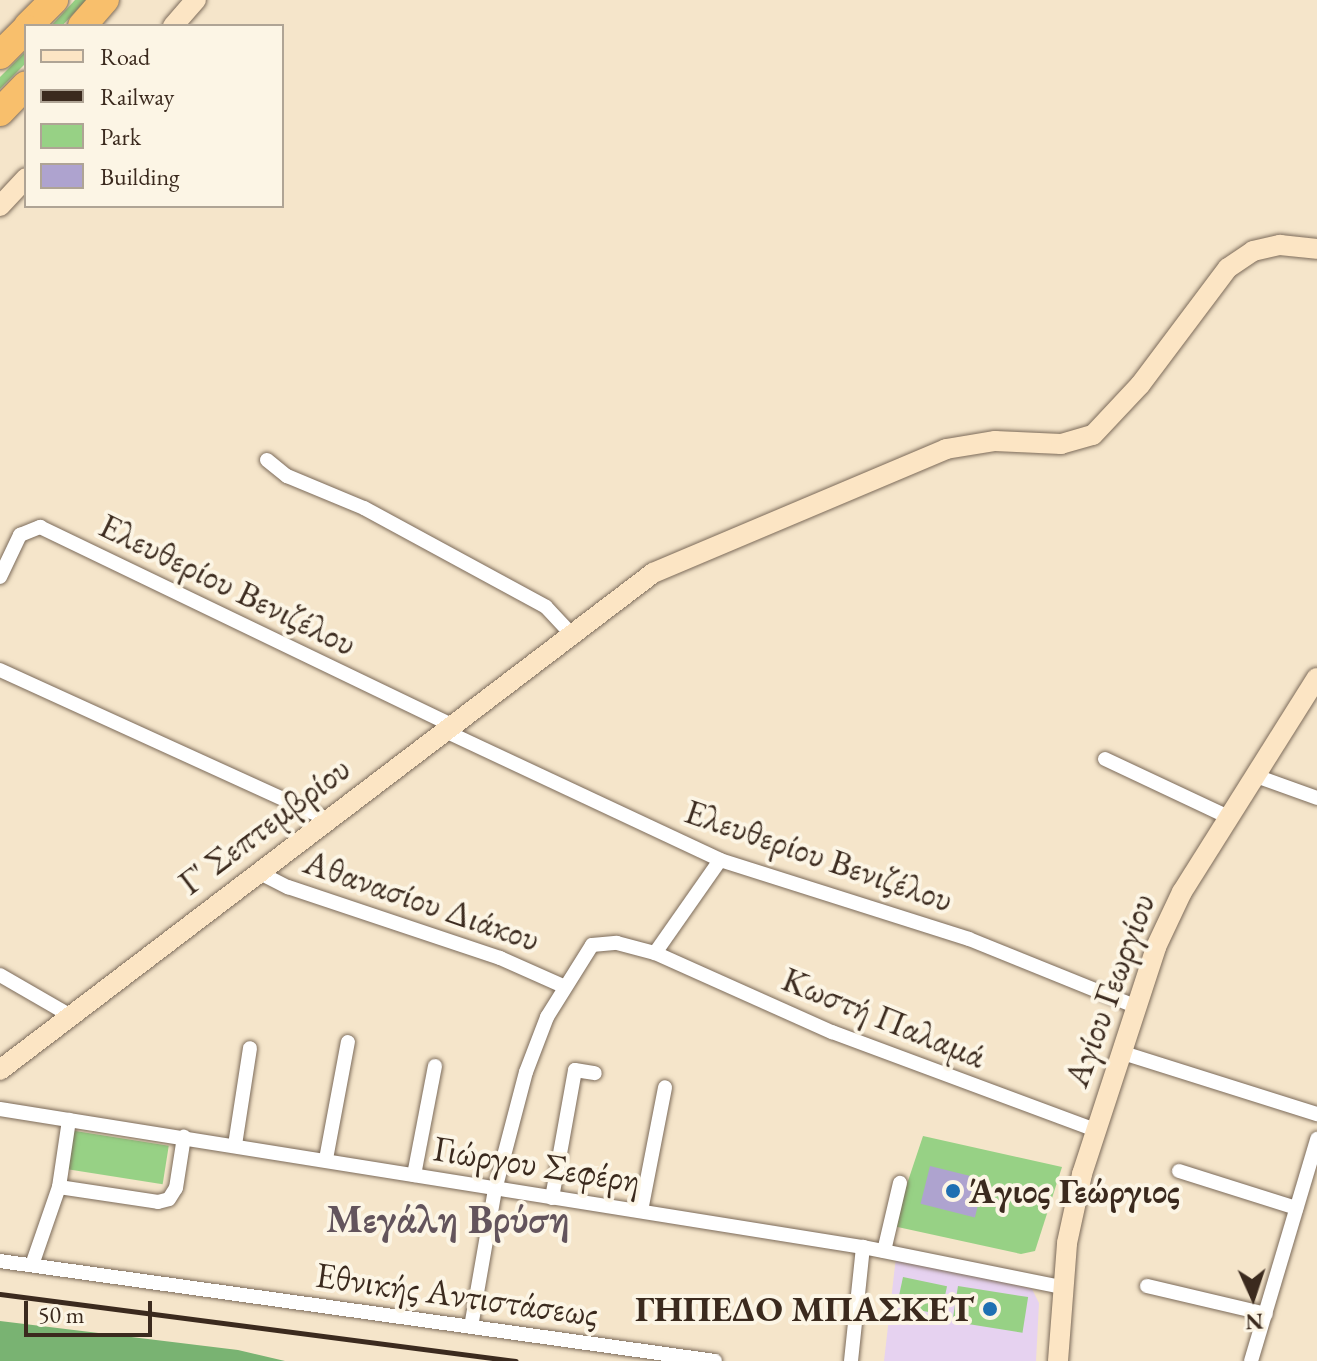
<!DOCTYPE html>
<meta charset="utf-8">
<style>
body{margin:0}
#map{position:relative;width:1317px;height:1361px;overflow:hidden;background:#f5e5ca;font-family:"EB Garamond",serif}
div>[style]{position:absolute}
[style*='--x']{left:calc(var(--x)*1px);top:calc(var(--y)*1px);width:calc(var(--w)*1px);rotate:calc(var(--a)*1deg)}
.built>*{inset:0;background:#e6d2f0}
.green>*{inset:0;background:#97d185;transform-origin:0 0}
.forest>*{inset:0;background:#79b372}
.building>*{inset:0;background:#aea3cf;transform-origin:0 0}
.roads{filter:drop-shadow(0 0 2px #7c6b5a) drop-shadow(0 0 2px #7c6b5a)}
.street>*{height:14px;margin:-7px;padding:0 7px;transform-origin:7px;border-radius:7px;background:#fff}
.secondary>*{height:20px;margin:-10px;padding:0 10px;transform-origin:10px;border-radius:10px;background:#fce5c4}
.highway>*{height:28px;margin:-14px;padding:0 14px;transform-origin:14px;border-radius:14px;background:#f8bf6c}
.rail>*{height:5px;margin:-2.5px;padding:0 2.5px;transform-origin:2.5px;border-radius:2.5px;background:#3b2a1e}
.dots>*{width:22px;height:22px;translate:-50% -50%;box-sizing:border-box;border:4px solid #fcf5e5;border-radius:50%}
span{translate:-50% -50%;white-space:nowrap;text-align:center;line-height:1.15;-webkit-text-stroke:8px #fcf5e5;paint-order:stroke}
.street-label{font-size:36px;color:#3b2a1e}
.poi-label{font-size:36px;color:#3b2a1e;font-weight:700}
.left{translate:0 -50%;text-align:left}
.right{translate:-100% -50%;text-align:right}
.quarter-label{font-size:40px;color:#63545c;font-weight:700}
.legend{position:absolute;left:24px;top:24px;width:260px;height:184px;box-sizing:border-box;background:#fcf5e5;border:2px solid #afa495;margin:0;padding:10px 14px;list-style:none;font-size:24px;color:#3b2a1e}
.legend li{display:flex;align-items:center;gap:16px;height:40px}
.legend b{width:40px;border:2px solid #afa495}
.north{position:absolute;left:1213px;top:1257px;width:80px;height:80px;-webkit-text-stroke:6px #fcf5e5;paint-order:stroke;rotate:177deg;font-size:22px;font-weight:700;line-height:32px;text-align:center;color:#3b2a1e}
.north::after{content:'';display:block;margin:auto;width:28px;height:36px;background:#3b2a1e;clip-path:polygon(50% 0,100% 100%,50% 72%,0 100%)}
.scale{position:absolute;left:24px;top:1301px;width:128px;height:36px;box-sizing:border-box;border:4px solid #3b2a1e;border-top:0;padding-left:10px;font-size:24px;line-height:28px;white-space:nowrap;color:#3b2a1e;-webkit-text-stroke:6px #fcf5e5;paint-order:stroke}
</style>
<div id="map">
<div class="built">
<div style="clip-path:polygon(896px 1257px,1032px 1289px,1039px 1303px,1036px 1361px,884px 1361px)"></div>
</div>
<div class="green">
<div style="clip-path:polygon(75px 0,86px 0,62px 26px,51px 26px)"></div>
<div style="clip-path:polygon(26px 51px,26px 63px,0 89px,0 77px)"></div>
<div style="left:69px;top:1130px;width:101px;height:39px;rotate:9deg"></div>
<div style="clip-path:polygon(923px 1136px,1062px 1167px,1035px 1251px,1021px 1254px,893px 1226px)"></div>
<div style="left:903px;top:1277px;width:45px;height:29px;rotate:12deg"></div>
<div style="left:958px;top:1286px;width:71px;height:36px;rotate:9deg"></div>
</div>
<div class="forest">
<div style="clip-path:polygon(0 1321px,238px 1350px,285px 1361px,0 1361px)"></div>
</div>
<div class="building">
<div style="left:930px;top:1166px;width:56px;height:39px;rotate:14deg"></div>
</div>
<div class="roads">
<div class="street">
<div style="--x:267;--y:460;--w:26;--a:39"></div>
<div style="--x:287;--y:476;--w:83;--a:22.6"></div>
<div style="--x:364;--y:508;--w:207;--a:28.5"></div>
<div style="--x:546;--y:607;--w:35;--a:47"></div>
<div style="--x:0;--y:577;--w:47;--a:-64.5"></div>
<div style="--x:20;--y:535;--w:22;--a:-22"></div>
<div style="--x:40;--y:527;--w:457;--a:25.7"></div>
<div style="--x:0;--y:670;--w:359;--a:24.5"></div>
<div style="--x:445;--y:731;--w:304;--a:25.1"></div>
<div style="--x:720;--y:860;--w:261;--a:17.6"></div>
<div style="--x:969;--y:939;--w:179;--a:22"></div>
<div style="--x:1105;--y:759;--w:136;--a:25.2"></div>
<div style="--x:1256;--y:776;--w:65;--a:19.8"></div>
<div style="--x:258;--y:872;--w:34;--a:27"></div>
<div style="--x:288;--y:887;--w:224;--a:18.5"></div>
<div style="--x:500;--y:958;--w:71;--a:24"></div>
<div style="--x:655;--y:953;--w:194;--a:24.1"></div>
<div style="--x:832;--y:1032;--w:281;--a:20.4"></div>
<div style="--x:0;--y:975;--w:82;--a:30"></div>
<div style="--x:1120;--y:1052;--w:207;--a:17.5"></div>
<div style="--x:0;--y:1109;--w:874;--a:9.09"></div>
<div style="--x:863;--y:1247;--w:203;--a:11.4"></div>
<div style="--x:235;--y:1145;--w:98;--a:-81.2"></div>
<div style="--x:326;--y:1159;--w:119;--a:-79.4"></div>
<div style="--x:1179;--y:1171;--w:123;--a:17.5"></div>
<div style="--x:414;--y:1175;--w:111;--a:-79.1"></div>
<div style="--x:59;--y:1187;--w:100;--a:8.6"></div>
<div style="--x:158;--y:1202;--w:11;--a:-15"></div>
<div style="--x:169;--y:1199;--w:13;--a:-58"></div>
<div style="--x:176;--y:1188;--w:52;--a:-81.1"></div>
<div style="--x:552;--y:1198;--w:130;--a:-79.8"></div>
<div style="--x:575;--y:1070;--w:20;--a:9"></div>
<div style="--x:641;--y:1211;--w:126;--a:-79"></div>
<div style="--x:884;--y:1251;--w:70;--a:-76.8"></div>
<div style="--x:0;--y:1261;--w:722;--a:7.96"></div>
<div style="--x:32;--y:1265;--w:83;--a:-70.9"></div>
<div style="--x:59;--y:1187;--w:68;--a:-81.5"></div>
<div style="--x:1147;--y:1286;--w:122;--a:13.2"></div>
<div style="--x:471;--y:1327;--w:139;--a:-80.1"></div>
<div style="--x:495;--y:1190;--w:122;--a:-75.3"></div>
<div style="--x:526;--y:1072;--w:59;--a:-69.1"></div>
<div style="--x:547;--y:1017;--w:85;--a:-58"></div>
<div style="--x:592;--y:945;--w:25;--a:-5"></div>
<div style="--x:617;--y:943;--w:39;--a:15"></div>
<div style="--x:655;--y:953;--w:113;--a:-55"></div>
<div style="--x:851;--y:1361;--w:115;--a:-84"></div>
<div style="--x:1251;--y:1361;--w:232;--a:-73.4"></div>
</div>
<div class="secondary">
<div style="--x:173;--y:26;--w:35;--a:-49"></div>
<div style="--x:0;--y:206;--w:38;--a:-47"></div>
<div style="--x:0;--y:1070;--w:821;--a:-37.27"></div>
<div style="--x:653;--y:573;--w:318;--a:-22.9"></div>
<div style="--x:946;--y:449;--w:50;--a:-9.3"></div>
<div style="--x:995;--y:441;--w:66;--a:2.6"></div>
<div style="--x:1061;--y:444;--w:33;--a:-16"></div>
<div style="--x:1093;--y:435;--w:69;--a:-46.8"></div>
<div style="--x:1140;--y:385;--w:146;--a:-53.1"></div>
<div style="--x:1228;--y:268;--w:30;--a:-34"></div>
<div style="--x:1253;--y:251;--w:28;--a:-13"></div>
<div style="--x:1280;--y:245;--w:37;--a:6"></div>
<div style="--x:1058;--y:1361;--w:118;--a:-85.6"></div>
<div style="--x:1067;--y:1243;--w:71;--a:-77.7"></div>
<div style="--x:1082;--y:1174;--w:239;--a:-71.9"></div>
<div style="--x:1156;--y:947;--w:61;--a:-64.7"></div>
<div style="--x:1182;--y:892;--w:253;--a:-57.8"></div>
</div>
<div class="highway">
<div style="--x:28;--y:26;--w:37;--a:-45"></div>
<div style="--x:82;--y:26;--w:35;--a:-49"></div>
<div style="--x:0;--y:55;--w:37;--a:-45"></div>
<div style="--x:0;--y:112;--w:37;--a:-46"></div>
</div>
</div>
<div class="rail">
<div style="--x:0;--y:1294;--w:520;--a:7.4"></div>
</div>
<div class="dots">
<div style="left:953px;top:1191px;background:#1f6fb2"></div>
<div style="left:990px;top:1309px;background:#1f6fb2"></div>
</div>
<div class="street-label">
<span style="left:228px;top:584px;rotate:26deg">Ελευθερίου Βενιζέλου</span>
<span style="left:264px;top:825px;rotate:-37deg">Γ' Σεπτεμβρίου</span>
<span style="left:819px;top:855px;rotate:19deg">Ελευθερίου Βενιζέλου</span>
<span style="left:422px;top:900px;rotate:19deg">Αθανασίου Διάκου</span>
<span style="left:1109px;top:990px;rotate:-70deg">Αγίου Γεωργίου</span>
<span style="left:884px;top:1017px;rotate:22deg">Κωστή Παλαμά</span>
<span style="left:537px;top:1164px;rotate:9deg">Γιώργου Σεφέρη</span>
<span style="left:457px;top:1294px;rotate:8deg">Εθνικής Αντιστάσεως</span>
</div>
<div class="poi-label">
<span class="left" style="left:969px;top:1191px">Άγιος Γεώργιος</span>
<span class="right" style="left:974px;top:1309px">ΓΗΠΕΔΟ ΜΠΑΣΚΕΤ</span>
</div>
<div class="quarter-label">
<span style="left:448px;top:1218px">Μεγάλη Βρύση</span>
</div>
<ul class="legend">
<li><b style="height:10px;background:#fce5c4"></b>Road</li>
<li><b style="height:10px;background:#3b2a1e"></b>Railway</li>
<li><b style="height:22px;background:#97d185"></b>Park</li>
<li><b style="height:22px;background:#aea3cf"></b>Building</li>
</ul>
<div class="north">N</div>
<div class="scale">50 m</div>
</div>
